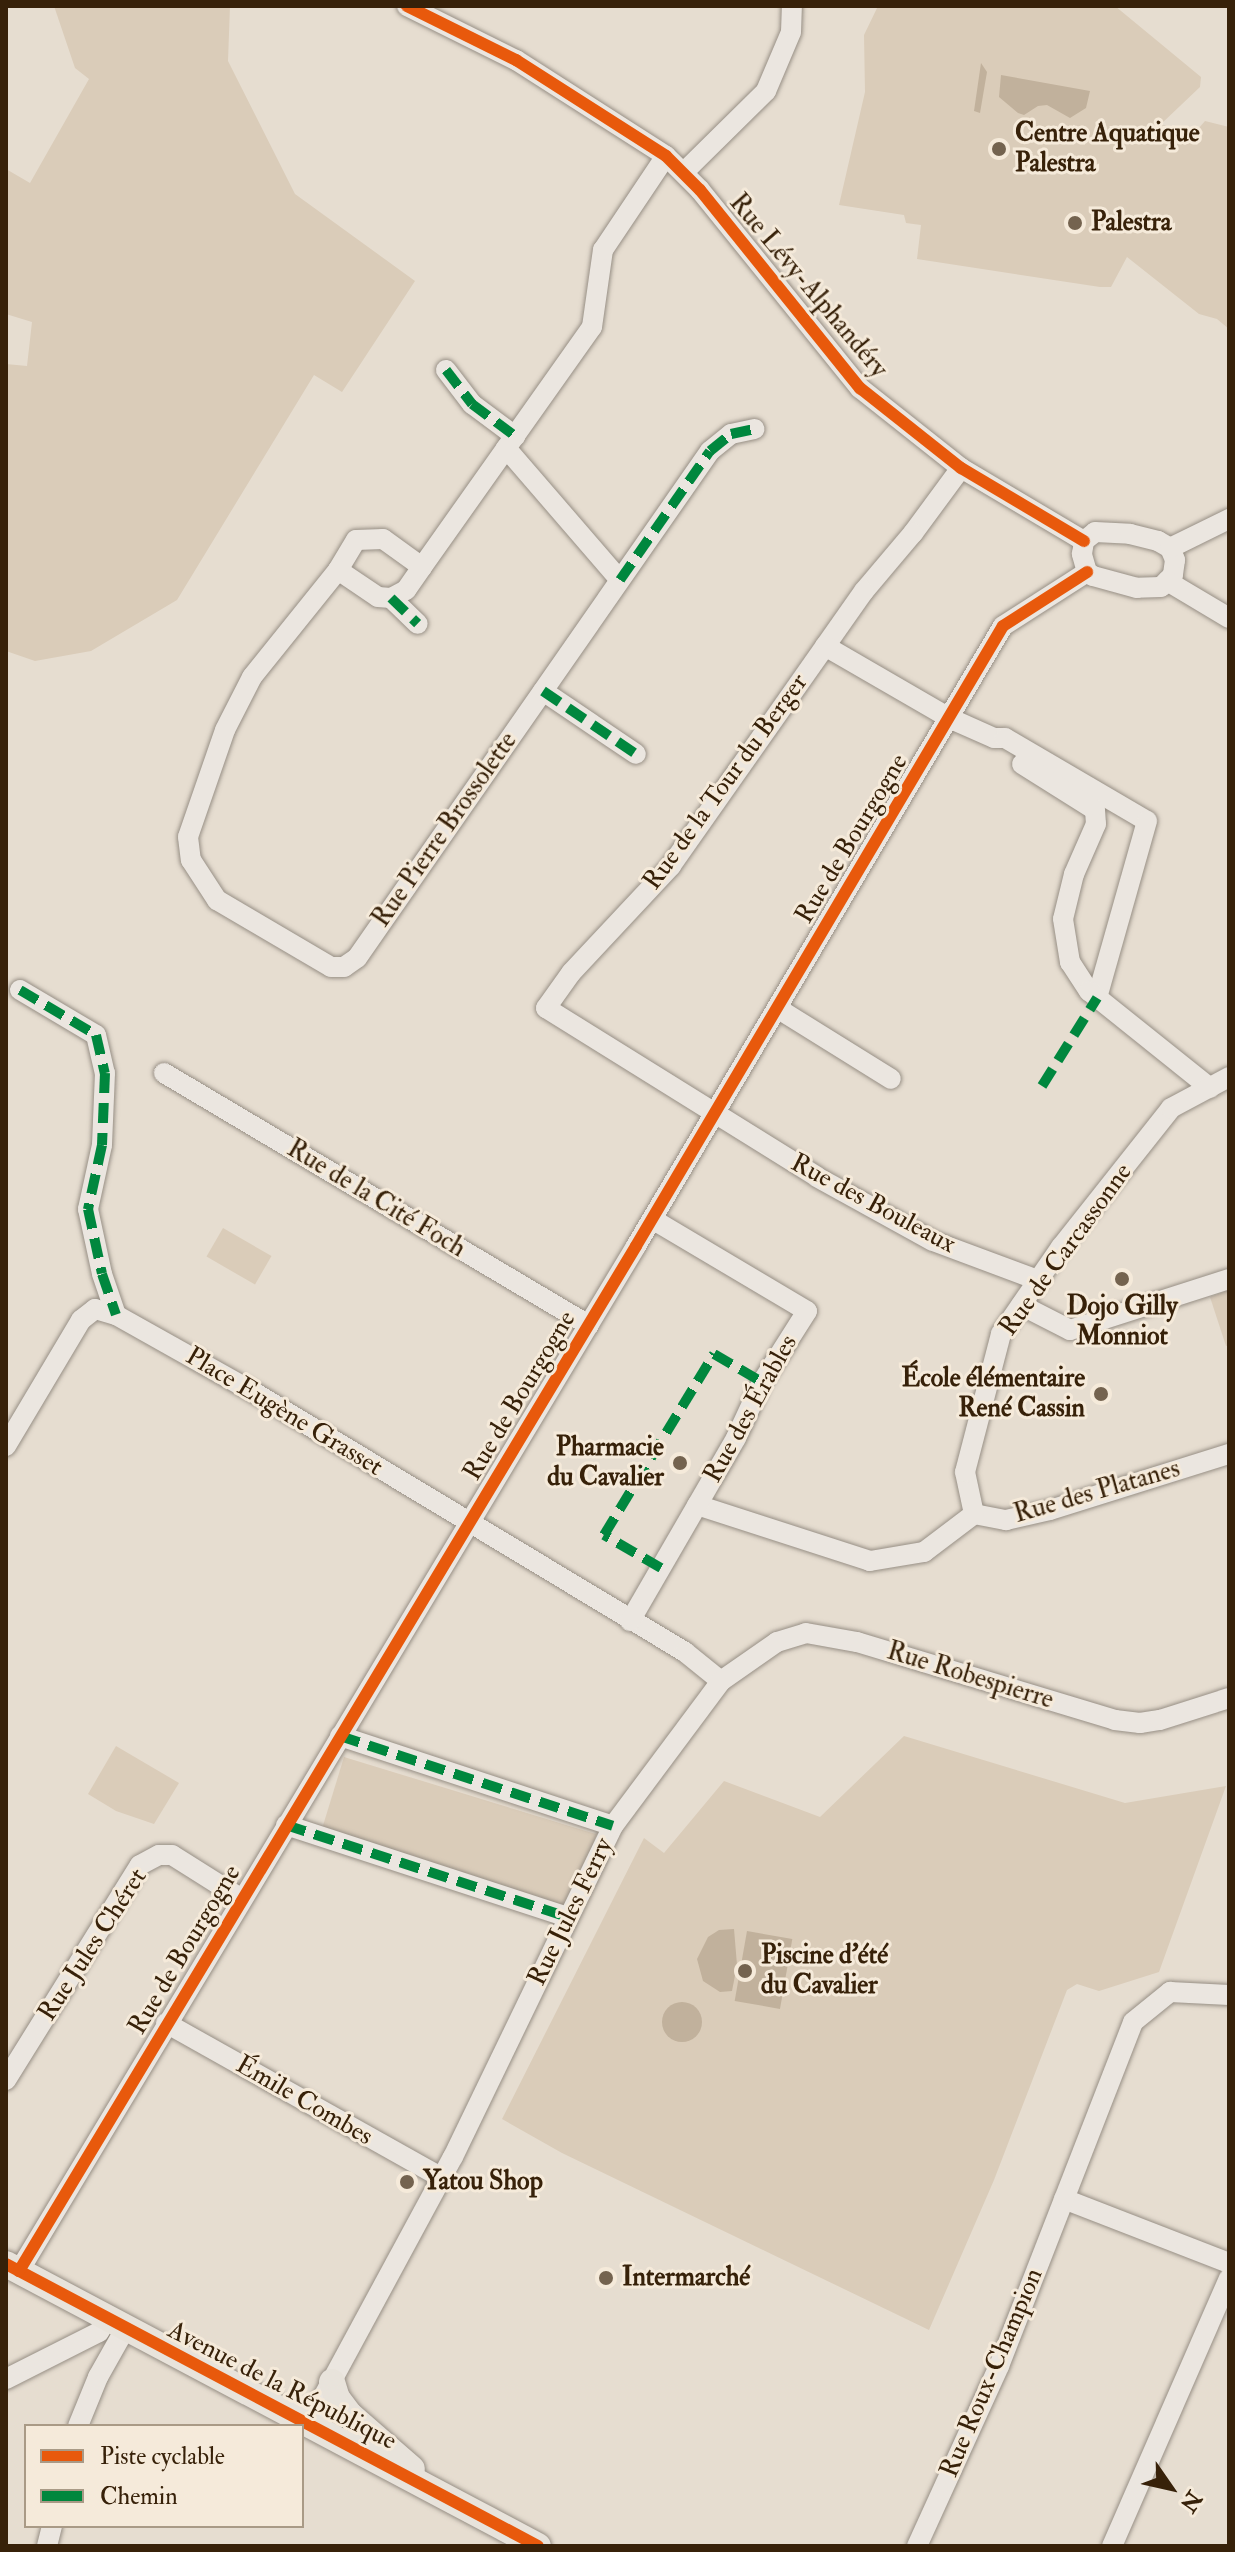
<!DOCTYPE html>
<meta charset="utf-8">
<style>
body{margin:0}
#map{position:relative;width:1235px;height:2552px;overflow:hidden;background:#e6ddd0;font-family:"IM FELL Double Pica",serif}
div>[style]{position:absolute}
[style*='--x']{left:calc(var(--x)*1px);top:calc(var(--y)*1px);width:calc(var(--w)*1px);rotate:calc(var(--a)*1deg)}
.green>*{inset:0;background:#daccb9;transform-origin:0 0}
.water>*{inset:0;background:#c1b19c;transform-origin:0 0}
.round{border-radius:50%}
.roads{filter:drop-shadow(0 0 2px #978f85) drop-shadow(0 0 2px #978f85)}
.minor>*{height:20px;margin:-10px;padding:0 10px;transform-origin:10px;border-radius:10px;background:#ebe6e0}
.major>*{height:26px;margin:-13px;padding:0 13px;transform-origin:13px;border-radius:13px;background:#e8e3db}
.quiet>*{height:10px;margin-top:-5px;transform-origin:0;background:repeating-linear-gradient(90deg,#00873e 0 20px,transparent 0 30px)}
.cycleway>*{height:12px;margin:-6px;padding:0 6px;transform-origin:6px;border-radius:6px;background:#e8590c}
.dots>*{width:22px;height:22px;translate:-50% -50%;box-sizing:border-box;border:4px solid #f5eada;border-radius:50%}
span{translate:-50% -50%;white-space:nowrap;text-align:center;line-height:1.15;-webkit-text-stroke:6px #f5eada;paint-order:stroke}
.poi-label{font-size:26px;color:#372109;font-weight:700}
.left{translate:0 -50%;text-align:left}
.right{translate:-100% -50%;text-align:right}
.street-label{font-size:26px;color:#372109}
.frame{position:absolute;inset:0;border:8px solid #372109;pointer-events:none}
.legend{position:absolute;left:24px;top:2424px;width:280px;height:104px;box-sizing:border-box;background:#f5eada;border:2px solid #a99a86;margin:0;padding:10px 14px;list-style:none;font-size:24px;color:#372109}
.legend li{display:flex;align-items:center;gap:16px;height:40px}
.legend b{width:40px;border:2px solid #a99a86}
.north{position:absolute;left:1131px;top:2448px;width:80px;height:80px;-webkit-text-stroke:6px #f5eada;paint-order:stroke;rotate:124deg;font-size:22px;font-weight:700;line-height:32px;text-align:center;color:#372109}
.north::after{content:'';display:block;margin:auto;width:28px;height:36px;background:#372109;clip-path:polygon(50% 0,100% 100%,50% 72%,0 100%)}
</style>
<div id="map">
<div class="green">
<div style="clip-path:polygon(54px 6px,230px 6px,228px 61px,295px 194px,415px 281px,342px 392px,314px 375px,177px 600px,91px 651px,35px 661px,6px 651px,6px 364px,27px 366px,32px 322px,6px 314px,6px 169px,30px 183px,89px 79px,75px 68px)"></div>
<div style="clip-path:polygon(878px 6px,1115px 6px,1201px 77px,1200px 87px,1160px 125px,1198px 129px,1205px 121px,1229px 127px,1229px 329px,1217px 319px,1199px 314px,1127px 257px,1111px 287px,1100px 287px,917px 259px,921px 225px,906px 223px,904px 215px,839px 205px,865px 92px,864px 35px)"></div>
<div style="left:223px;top:1228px;width:56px;height:33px;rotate:30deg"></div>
<div style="clip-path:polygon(1229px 1290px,1229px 1345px,1226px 1346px,1210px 1297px)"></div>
<div style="clip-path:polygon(904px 1736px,1125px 1803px,1226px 1786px,1159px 1972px,1099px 1991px,1077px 1984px,1067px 1990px,994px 2180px,929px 2330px,562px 2153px,502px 2119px,644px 1838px,664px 1853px,724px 1781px,820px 1817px)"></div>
<div style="clip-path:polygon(116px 1746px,179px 1783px,154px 1824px,116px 1811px,88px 1794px)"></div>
<div style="left:344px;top:1757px;width:264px;height:78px;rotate:17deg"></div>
</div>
<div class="water">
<div style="clip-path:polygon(981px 63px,987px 72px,980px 113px,974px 111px)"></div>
<div style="clip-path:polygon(1001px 75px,1090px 91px,1086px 108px,1070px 118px,1047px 105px,1038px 106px,1024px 115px,1018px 113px,999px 97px)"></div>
<div style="clip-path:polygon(734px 1929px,737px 1965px,732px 1991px,720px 1992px,703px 1981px,697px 1959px,708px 1937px,719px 1930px)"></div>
<div style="left:747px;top:1931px;width:46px;height:71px;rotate:10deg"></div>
<div class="round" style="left:662px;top:2002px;width:40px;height:40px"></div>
</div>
<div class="roads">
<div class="minor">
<div style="--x:407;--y:6;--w:122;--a:26.4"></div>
<div style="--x:516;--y:60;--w:178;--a:32.6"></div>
<div style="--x:666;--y:156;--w:48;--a:45"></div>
<div style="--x:700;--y:190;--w:255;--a:51.1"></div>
<div style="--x:860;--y:388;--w:129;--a:38.4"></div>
<div style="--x:961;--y:468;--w:143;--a:30.7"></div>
<div style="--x:684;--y:172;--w:115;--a:-44.6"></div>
<div style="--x:766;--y:91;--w:64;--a:-67"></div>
<div style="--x:791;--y:32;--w:26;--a:-88"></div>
<div style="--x:446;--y:370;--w:43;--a:52.6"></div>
<div style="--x:472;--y:404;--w:54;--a:36.7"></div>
<div style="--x:506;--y:448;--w:174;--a:49.2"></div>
<div style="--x:961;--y:468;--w:81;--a:126.4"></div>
<div style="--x:913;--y:533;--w:76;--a:130.2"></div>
<div style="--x:864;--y:591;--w:336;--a:125.1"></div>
<div style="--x:671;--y:866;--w:146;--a:133.1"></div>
<div style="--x:571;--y:973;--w:43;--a:125.5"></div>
<div style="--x:546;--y:1008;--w:319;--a:31.9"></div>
<div style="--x:817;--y:1177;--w:132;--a:28.9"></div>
<div style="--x:933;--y:1241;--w:112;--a:20.4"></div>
<div style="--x:1095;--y:532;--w:35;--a:3"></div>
<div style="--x:1130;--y:534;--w:29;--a:14"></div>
<div style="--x:1158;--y:541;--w:14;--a:30"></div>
<div style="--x:1170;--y:548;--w:13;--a:67"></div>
<div style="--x:1175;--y:560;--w:15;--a:98"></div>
<div style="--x:1173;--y:575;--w:17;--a:135"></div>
<div style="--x:1161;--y:587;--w:24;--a:178"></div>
<div style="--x:1137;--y:588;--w:46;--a:-164.7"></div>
<div style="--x:1093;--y:576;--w:7;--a:-146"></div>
<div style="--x:1087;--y:572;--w:19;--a:-106"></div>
<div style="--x:1082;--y:554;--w:13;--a:-81"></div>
<div style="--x:1084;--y:541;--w:14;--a:-39"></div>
<div style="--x:1170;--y:548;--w:66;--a:-26.2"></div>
<div style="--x:422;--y:567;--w:294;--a:-54.7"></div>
<div style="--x:592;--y:327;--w:78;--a:-81.9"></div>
<div style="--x:603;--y:250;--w:113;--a:-56.2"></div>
<div style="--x:338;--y:570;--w:48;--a:34"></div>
<div style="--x:378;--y:597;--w:13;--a:4"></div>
<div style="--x:391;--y:598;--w:17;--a:-28"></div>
<div style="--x:406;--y:590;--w:28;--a:-55"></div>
<div style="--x:422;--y:567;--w:48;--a:-144.3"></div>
<div style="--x:383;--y:539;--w:27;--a:178"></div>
<div style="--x:356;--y:540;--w:35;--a:121"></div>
<div style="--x:338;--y:570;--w:137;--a:128.8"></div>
<div style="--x:252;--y:677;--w:59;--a:117"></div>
<div style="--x:225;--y:730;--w:113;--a:109.1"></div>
<div style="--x:188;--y:837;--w:23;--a:83"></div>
<div style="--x:191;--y:860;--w:48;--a:57"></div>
<div style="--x:217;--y:900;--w:132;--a:30.4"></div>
<div style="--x:331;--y:967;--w:13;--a:0"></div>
<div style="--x:344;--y:967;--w:16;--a:-35"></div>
<div style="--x:357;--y:958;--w:618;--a:-55.15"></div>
<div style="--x:710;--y:451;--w:27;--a:-39"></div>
<div style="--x:731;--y:434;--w:24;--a:-12"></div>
<div style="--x:1167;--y:581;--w:72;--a:30.8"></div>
<div style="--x:391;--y:598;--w:37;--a:44"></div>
<div style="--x:825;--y:646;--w:143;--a:30.1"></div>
<div style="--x:949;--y:718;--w:49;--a:24"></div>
<div style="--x:994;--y:738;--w:11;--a:0"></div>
<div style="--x:1005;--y:738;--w:164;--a:30.3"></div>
<div style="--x:1147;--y:821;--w:184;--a:105.8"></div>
<div style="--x:543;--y:691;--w:112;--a:34.1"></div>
<div style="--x:1022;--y:764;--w:86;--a:32.2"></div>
<div style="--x:1095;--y:810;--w:14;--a:86"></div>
<div style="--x:1096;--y:824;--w:55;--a:113.7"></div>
<div style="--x:1074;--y:874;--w:46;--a:103.7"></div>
<div style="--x:1063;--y:919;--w:44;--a:80.8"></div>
<div style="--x:1070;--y:962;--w:35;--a:57"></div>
<div style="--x:1089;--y:991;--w:155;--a:38.7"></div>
<div style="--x:20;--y:990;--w:88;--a:30.6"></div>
<div style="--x:96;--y:1035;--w:39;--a:77"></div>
<div style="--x:105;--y:1073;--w:72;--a:92.4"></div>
<div style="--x:102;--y:1145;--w:66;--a:102.3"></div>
<div style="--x:88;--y:1209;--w:66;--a:77.8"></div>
<div style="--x:102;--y:1274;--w:43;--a:71.1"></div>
<div style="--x:777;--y:1008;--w:134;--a:31.9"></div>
<div style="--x:164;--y:1073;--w:494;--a:30.7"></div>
<div style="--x:1021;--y:1305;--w:55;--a:27"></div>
<div style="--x:1070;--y:1330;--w:167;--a:-17.8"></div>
<div style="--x:6;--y:1446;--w:147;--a:-59.2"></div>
<div style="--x:81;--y:1320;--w:18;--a:-38"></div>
<div style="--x:95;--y:1309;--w:22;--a:16"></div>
<div style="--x:116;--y:1315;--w:159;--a:29.3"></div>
<div style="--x:255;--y:1393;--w:502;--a:31.06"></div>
<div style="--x:685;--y:1652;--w:46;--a:38.9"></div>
<div style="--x:697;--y:1505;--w:182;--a:17.9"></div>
<div style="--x:870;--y:1561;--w:55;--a:-9.5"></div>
<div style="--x:924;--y:1552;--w:63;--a:-37.2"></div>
<div style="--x:974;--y:1514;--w:33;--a:11"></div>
<div style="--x:1006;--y:1520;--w:45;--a:-12.8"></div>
<div style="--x:1050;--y:1510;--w:188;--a:-17.4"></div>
<div style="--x:974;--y:1514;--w:43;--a:-102.1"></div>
<div style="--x:965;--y:1472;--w:143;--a:-75.4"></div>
<div style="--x:1001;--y:1334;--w:106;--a:-55.4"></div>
<div style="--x:1061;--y:1247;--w:177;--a:-51.6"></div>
<div style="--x:1171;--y:1108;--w:66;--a:-28.1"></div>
<div style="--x:630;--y:1621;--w:211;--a:-59.9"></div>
<div style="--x:736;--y:1438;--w:62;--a:-65.1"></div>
<div style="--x:762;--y:1382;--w:84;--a:-57.6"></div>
<div style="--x:807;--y:1311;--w:180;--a:-149.3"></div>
<div style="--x:340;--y:1736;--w:287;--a:18.2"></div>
<div style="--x:286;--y:1825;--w:297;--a:18.1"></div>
<div style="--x:166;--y:2023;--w:317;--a:29.3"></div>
<div style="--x:6;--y:2080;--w:253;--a:-58.1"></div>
<div style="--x:140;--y:1865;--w:21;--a:-28"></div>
<div style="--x:159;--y:1855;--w:13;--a:0"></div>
<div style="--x:172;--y:1855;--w:83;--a:32.2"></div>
<div style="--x:1064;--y:2199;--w:177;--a:21.2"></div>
<div style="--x:19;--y:2271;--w:1196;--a:-58.95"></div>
<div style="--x:636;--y:1246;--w:720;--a:-59.38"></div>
<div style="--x:1003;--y:626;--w:100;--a:-32.7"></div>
<div style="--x:6;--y:2379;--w:104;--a:-26.8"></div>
<div style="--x:99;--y:2332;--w:15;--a:-58"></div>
<div style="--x:309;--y:2423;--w:302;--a:-61.6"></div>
<div style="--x:453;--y:2157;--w:368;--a:-64.2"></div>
<div style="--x:613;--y:1826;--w:181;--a:-53.3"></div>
<div style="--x:721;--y:1681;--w:68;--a:-34.9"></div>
<div style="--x:777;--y:1642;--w:30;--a:-17"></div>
<div style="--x:806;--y:1633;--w:52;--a:10"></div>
<div style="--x:857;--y:1642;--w:270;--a:16.8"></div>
<div style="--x:1115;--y:1720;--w:25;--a:7"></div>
<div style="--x:1140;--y:1723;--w:20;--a:-9"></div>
<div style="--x:1160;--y:1720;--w:72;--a:-17.7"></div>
<div style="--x:78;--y:2426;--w:53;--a:-67.8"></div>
<div style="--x:98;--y:2377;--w:55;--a:-60.6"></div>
<div style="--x:47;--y:2546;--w:21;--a:-76"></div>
<div style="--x:917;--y:2546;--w:198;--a:-65.5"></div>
<div style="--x:999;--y:2366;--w:369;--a:-68.7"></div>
<div style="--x:1133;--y:2022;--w:48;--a:-39"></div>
<div style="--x:1170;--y:1992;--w:59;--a:2.9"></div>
<div style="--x:1112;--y:2546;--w:292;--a:-66.4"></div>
</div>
<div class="major">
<div style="--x:6;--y:2264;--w:602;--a:27.93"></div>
<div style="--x:332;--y:2382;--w:17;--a:73"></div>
<div style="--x:337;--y:2398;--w:21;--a:53"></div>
<div style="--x:350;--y:2415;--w:82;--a:41.1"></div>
</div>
</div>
<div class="quiet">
<div style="--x:446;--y:370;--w:43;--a:52.6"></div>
<div style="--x:472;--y:404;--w:54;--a:36.7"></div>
<div style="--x:620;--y:580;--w:157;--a:-55.1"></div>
<div style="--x:710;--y:451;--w:27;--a:-39"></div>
<div style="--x:731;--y:434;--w:24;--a:-12"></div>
<div style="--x:391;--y:598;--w:37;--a:44"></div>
<div style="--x:543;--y:691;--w:112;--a:34.1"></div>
<div style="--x:20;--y:990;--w:88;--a:30.6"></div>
<div style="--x:96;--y:1035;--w:39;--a:77"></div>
<div style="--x:105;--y:1073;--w:72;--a:92.4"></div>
<div style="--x:102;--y:1145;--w:66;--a:102.3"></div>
<div style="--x:88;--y:1209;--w:66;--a:77.8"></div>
<div style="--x:102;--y:1274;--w:43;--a:71.1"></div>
<div style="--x:1042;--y:1086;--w:104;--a:-58"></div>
<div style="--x:661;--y:1568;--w:66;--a:-149.9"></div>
<div style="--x:604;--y:1535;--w:212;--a:-58.7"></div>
<div style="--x:714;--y:1354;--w:56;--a:30.3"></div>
<div style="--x:340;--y:1736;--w:287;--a:18.2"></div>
<div style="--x:286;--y:1825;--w:297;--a:18.1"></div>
</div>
<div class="cycleway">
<div style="--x:407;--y:6;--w:122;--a:26.4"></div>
<div style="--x:516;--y:60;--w:178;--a:32.6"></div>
<div style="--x:666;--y:156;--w:48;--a:45"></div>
<div style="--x:700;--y:190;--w:255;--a:51.1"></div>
<div style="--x:860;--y:388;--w:129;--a:38.4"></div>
<div style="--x:961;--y:468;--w:143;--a:30.7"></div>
<div style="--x:6;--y:2264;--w:602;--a:27.93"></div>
<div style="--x:19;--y:2271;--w:1196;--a:-58.95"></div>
<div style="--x:636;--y:1246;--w:720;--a:-59.38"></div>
<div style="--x:1003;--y:626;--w:100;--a:-32.7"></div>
</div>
<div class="dots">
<div style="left:999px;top:149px;background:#74634f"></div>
<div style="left:1075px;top:223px;background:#74634f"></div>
<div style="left:1122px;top:1279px;background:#74634f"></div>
<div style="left:1101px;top:1394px;background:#74634f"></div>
<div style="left:680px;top:1463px;background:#74634f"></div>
<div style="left:745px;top:1971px;background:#74634f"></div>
<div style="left:407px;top:2182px;background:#74634f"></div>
<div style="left:606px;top:2278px;background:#74634f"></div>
</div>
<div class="poi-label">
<span class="left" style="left:1015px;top:149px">Centre Aquatique<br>Palestra</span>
<span class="left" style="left:1091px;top:223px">Palestra</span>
<span style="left:1122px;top:1322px">Dojo Gilly<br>Monniot</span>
<span class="right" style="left:1085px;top:1394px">École élémentaire<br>René Cassin</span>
<span class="right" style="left:664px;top:1463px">Pharmacie<br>du Cavalier</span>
<span class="left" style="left:761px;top:1971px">Piscine d'été<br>du Cavalier</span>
<span class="left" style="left:423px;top:2182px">Yatou Shop</span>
<span class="left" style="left:622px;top:2278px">Intermarché</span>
</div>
<div class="street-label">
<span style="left:808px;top:286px;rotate:50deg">Rue Lévy-Alphandéry</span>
<span style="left:726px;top:782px;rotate:-54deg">Rue de la Tour du Berger</span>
<span style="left:445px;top:830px;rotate:-55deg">Rue Pierre Brossolette</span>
<span style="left:852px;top:839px;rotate:-59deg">Rue de Bourgogne</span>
<span style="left:376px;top:1199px;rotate:31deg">Rue de la Cité Foch</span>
<span style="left:873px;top:1204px;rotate:28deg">Rue des Bouleaux</span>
<span style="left:1066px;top:1250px;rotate:-54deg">Rue de Carcassonne</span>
<span style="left:520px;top:1396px;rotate:-59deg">Rue de Bourgogne</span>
<span style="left:751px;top:1409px;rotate:-61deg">Rue des Érables</span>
<span style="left:284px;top:1412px;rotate:31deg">Place Eugène Grasset</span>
<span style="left:1097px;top:1492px;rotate:-16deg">Rue des Platanes</span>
<span style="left:970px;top:1676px;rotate:17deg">Rue Robespierre</span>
<span style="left:571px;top:1912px;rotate:-64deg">Rue Jules Ferry</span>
<span style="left:93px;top:1945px;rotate:-57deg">Rue Jules Chéret</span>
<span style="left:185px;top:1950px;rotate:-59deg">Rue de Bourgogne</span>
<span style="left:304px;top:2101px;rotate:30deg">Émile Combes</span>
<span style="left:992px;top:2373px;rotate:-67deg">Rue Roux-Champion</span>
<span style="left:282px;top:2386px;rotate:27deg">Avenue de la République</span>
</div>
<div class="frame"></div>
<ul class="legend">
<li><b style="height:10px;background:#e8590c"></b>Piste cyclable</li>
<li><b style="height:10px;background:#00873e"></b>Chemin</li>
</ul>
<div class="north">N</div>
</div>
